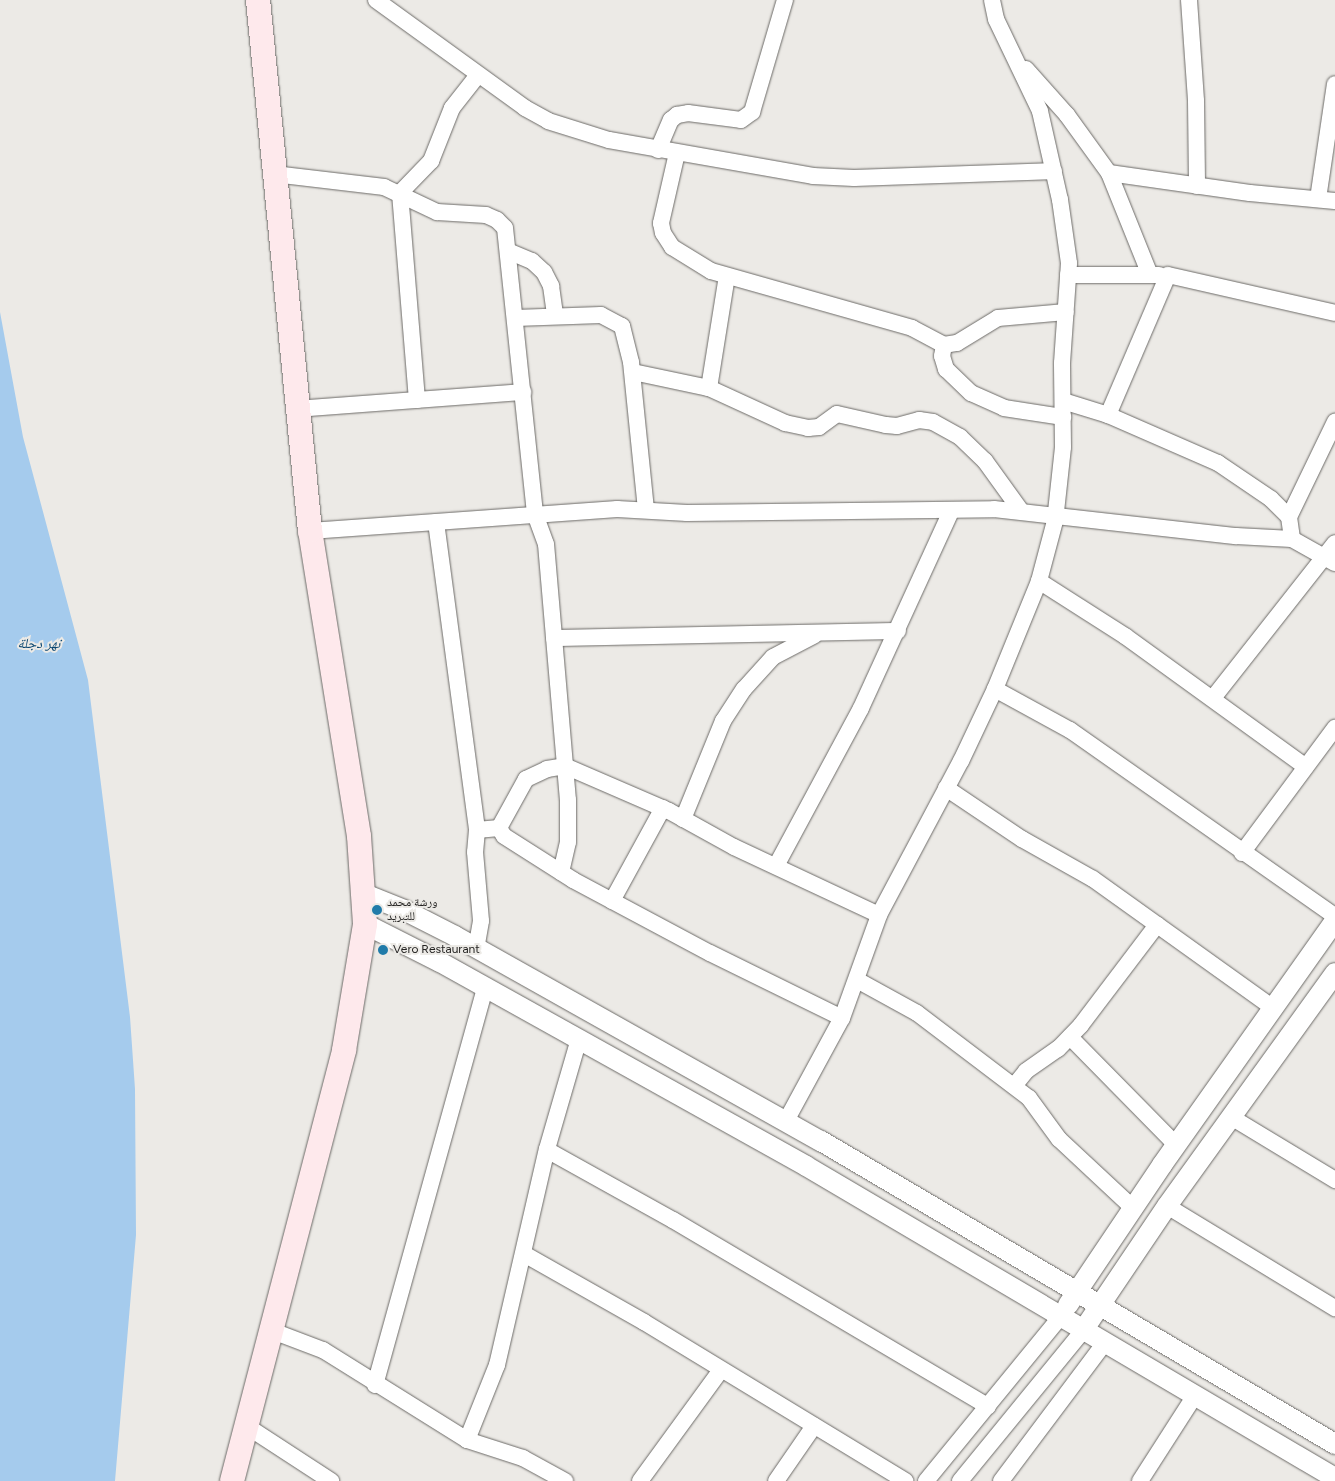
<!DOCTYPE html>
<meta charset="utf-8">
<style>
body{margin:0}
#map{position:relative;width:1335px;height:1481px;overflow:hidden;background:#eceae6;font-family:Figtree,"Noto Naskh Arabic",sans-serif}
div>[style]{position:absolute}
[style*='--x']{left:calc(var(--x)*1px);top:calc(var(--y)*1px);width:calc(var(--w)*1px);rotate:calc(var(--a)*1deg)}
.water>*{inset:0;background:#a5cbed}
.roads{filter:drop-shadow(0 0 1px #6c6a67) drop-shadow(0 0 1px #6c6a67)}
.minor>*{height:16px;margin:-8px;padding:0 8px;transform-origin:8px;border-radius:8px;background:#fff}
.tertiary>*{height:20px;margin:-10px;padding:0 10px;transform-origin:10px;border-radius:10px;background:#fff}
.secondary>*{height:24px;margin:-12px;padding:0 12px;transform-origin:12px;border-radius:12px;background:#fee9ec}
.dots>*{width:14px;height:14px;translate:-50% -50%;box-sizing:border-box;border:2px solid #eceae6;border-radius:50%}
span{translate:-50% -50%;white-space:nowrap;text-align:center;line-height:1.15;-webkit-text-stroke:4px #eceae6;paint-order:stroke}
.poi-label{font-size:12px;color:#242322}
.left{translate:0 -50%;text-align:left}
.water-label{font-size:14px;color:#0a4671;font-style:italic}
</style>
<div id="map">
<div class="water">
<div style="clip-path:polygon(0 312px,23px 437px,88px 680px,130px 1017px,135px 1089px,136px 1235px,115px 1481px,0 1481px)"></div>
</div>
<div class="roads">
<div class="minor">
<div style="--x:376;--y:0;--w:184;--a:35.9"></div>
<div style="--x:525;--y:108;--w:26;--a:29"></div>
<div style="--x:548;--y:121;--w:64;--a:17.3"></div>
<div style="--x:609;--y:140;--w:207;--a:10"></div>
<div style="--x:813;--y:176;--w:41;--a:2.8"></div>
<div style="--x:854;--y:178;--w:200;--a:-2"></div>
<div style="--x:1189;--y:0;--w:101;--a:86"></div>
<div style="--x:1196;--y:101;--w:85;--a:89.3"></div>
<div style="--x:1026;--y:69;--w:62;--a:48.3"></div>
<div style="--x:1067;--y:115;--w:72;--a:54.1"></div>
<div style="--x:1109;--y:173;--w:110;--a:68.1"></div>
<div style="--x:658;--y:150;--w:33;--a:-67"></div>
<div style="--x:671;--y:120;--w:8;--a:-40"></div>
<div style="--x:677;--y:115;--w:11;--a:-10"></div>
<div style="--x:688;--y:113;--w:53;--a:7.5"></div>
<div style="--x:741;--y:120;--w:14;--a:-36"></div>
<div style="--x:752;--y:112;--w:117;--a:-73.6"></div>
<div style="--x:677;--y:153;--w:72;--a:102.9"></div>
<div style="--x:661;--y:223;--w:10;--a:79"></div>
<div style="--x:663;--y:233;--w:17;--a:57"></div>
<div style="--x:672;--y:247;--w:46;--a:31.6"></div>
<div style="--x:711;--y:271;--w:209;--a:15.8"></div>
<div style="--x:912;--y:328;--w:36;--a:28"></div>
<div style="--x:944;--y:345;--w:13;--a:-9"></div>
<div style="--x:957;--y:343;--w:48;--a:-31.4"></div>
<div style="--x:998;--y:318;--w:68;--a:-5"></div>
<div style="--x:1109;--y:173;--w:142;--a:8.1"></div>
<div style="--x:1250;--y:193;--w:85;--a:5.4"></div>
<div style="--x:274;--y:174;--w:111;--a:6.7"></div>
<div style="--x:384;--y:187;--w:59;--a:25.3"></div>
<div style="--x:437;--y:212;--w:49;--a:3.5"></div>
<div style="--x:486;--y:215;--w:12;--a:24"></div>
<div style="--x:497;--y:220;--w:11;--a:45"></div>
<div style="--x:505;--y:228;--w:288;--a:84"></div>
<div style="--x:535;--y:514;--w:32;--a:70"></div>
<div style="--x:546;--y:544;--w:257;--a:85.1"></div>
<div style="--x:568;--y:800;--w:42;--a:90"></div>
<div style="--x:568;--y:842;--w:31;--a:103"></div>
<div style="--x:1318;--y:199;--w:116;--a:-81.6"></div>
<div style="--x:508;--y:251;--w:26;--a:23"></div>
<div style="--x:532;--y:261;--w:16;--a:43"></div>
<div style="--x:544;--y:272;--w:16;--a:63"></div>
<div style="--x:551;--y:286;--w:30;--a:82"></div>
<div style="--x:1068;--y:275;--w:91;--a:0"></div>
<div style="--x:515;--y:318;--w:86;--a:-2"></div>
<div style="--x:601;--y:315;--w:24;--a:28"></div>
<div style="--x:622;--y:326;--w:37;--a:76"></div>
<div style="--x:631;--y:362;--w:148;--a:84.2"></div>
<div style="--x:944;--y:345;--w:11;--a:100"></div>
<div style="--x:942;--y:356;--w:14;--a:73"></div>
<div style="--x:946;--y:369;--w:35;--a:44"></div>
<div style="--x:971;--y:393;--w:36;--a:24"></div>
<div style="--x:1004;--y:408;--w:60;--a:8.7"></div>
<div style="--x:633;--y:372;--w:78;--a:11.9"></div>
<div style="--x:709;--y:388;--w:84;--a:24.7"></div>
<div style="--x:785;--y:423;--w:24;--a:12"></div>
<div style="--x:808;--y:428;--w:11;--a:-5"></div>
<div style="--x:819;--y:427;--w:22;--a:-36"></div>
<div style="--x:837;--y:414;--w:50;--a:12.7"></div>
<div style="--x:886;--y:425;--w:11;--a:5"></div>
<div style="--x:897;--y:426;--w:23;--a:-15"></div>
<div style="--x:919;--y:420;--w:14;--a:8"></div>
<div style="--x:933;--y:422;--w:31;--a:29"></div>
<div style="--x:960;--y:437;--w:35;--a:44"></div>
<div style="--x:985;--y:461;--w:62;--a:54.2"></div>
<div style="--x:709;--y:388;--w:113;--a:-80.9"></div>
<div style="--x:417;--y:400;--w:208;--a:-94.7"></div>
<div style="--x:400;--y:193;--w:45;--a:-45.9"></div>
<div style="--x:431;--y:161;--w:57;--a:-68.4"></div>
<div style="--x:452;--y:108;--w:42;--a:-51.8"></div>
<div style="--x:1063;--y:401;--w:47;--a:17.3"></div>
<div style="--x:1108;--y:415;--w:120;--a:23.6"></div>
<div style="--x:1218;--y:463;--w:64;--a:34.2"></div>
<div style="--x:1271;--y:499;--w:25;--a:45"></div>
<div style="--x:1289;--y:517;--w:22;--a:82"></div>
<div style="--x:1292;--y:539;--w:49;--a:29.2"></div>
<div style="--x:297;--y:409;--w:227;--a:-4.3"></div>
<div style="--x:1108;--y:415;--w:152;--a:-66.8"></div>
<div style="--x:1168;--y:275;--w:171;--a:12.8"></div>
<div style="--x:1289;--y:517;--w:106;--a:-64.2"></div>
<div style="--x:436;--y:522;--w:311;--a:82.4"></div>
<div style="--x:477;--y:830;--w:22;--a:95"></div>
<div style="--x:475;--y:852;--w:69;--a:85"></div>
<div style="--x:481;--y:921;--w:27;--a:100"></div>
<div style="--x:310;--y:531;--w:308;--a:-4.1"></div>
<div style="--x:617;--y:509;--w:70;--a:3.3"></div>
<div style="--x:687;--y:513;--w:307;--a:-0.7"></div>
<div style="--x:994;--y:509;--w:244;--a:6.4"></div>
<div style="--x:1236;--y:536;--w:56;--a:3.1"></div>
<div style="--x:1039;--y:581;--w:102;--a:32.6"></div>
<div style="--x:1125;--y:636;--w:223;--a:35.9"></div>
<div style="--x:554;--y:638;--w:344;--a:-1.2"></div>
<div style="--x:995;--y:689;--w:85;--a:28.7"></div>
<div style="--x:1070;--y:730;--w:324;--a:35.1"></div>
<div style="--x:1213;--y:698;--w:197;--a:-51.8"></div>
<div style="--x:946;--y:788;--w:92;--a:33.9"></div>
<div style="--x:1022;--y:839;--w:81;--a:29.4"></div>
<div style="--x:1093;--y:879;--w:221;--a:35.6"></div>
<div style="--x:683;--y:819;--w:106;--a:-67.8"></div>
<div style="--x:723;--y:721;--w:38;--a:-57"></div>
<div style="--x:744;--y:689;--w:43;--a:-47.8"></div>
<div style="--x:773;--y:657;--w:47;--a:-27.6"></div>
<div style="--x:499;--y:828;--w:9;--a:58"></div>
<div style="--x:504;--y:836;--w:82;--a:32.5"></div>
<div style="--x:573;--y:880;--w:155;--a:28.1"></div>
<div style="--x:710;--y:953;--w:147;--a:26.2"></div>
<div style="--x:477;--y:830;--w:22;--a:-5"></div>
<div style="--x:499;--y:828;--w:56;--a:-61.1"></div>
<div style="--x:526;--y:779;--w:23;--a:-25"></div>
<div style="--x:547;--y:769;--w:18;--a:-9"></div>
<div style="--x:565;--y:766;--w:113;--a:23.4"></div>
<div style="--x:669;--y:811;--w:74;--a:29"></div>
<div style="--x:734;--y:847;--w:160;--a:25.1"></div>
<div style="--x:1242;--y:853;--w:156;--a:-53.4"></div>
<div style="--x:776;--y:866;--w:179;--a:-61.7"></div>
<div style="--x:861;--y:708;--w:217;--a:-65.4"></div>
<div style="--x:612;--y:901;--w:106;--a:-61.3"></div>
<div style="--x:857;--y:980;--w:68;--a:28.8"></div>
<div style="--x:917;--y:1013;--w:141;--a:37.2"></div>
<div style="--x:1029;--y:1098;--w:51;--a:53.8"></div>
<div style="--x:1059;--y:1139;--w:101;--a:43"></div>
<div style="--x:1070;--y:1037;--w:151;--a:45.5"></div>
<div style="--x:1014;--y:1086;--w:19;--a:-51"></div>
<div style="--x:1026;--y:1071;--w:39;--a:-35"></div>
<div style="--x:1058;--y:1049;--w:33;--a:-46"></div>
<div style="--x:1081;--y:1025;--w:126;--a:-52.8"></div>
<div style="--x:1231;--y:1117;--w:122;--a:31.2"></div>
<div style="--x:786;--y:1121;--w:117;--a:-61.5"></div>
<div style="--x:842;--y:1018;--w:109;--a:-70.2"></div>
<div style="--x:879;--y:915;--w:174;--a:-62"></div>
<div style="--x:961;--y:761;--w:80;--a:-64.7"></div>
<div style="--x:995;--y:689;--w:117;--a:-67.8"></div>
<div style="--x:1039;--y:581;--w:62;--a:-75.1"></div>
<div style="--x:1055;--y:521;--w:74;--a:-83.8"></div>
<div style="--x:1063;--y:447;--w:84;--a:-90.7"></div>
<div style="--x:1062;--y:363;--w:100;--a:-86"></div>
<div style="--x:1069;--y:263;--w:64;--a:-98.1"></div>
<div style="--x:1060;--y:200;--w:91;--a:-102.7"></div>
<div style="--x:1040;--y:111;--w:102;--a:-115.6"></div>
<div style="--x:996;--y:19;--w:19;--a:-102"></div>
<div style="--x:547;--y:1150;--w:144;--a:29.1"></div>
<div style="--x:673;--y:1220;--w:366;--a:30.6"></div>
<div style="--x:1167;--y:1206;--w:197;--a:31.3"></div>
<div style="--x:524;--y:1254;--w:138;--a:29.5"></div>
<div style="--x:644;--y:1322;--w:306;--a:31.3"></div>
<div style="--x:270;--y:1330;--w:57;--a:20.7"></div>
<div style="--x:323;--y:1350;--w:170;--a:32"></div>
<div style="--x:467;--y:1440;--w:59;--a:17.8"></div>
<div style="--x:523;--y:1458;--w:48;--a:28.7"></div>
<div style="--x:375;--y:1385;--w:412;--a:-74.5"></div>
<div style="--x:245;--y:1425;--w:103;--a:33.1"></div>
<div style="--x:467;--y:1440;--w:81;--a:-68.2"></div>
<div style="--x:497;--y:1365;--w:222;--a:-77"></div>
<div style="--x:547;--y:1149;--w:115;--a:-73.8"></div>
<div style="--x:640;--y:1481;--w:137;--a:-53.9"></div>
<div style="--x:776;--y:1481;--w:67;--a:-55.4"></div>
<div style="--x:926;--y:1481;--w:212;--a:-50.7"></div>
<div style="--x:960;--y:1481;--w:193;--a:-50.7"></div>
<div style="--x:1001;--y:1481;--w:171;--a:-53.1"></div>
<div style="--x:1140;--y:1481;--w:100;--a:-57.3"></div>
</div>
<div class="tertiary">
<div style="--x:362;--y:893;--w:45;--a:22"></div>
<div style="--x:404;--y:910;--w:57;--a:27"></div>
<div style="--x:455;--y:936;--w:420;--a:29.3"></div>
<div style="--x:821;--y:1141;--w:597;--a:30.52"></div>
<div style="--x:365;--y:924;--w:84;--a:26.9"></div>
<div style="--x:440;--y:962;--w:419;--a:29.1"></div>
<div style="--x:806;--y:1166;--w:614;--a:30.53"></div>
<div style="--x:1068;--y:1305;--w:169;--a:-56.1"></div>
<div style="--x:1162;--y:1165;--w:299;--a:-54.7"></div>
<div style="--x:1082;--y:1332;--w:152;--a:-56"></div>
<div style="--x:1167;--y:1206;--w:287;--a:-54.2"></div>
</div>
<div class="secondary">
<div style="--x:232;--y:1481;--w:445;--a:-75.4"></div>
<div style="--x:344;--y:1050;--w:128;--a:-80.5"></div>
<div style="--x:365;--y:924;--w:88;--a:-93.9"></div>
<div style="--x:359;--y:836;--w:309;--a:-99.1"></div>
<div style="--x:310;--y:531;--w:534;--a:-95.59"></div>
</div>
</div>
<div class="dots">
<div style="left:377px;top:910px;background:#207ba9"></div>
<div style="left:383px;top:950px;background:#207ba9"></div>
</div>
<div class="poi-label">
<span class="left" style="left:387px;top:910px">ورشة محمد<br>للتبريد</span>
<span class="left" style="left:393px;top:950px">Vero Restaurant</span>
</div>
<div class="water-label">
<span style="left:39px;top:644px">نهر دجلة</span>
</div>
</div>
